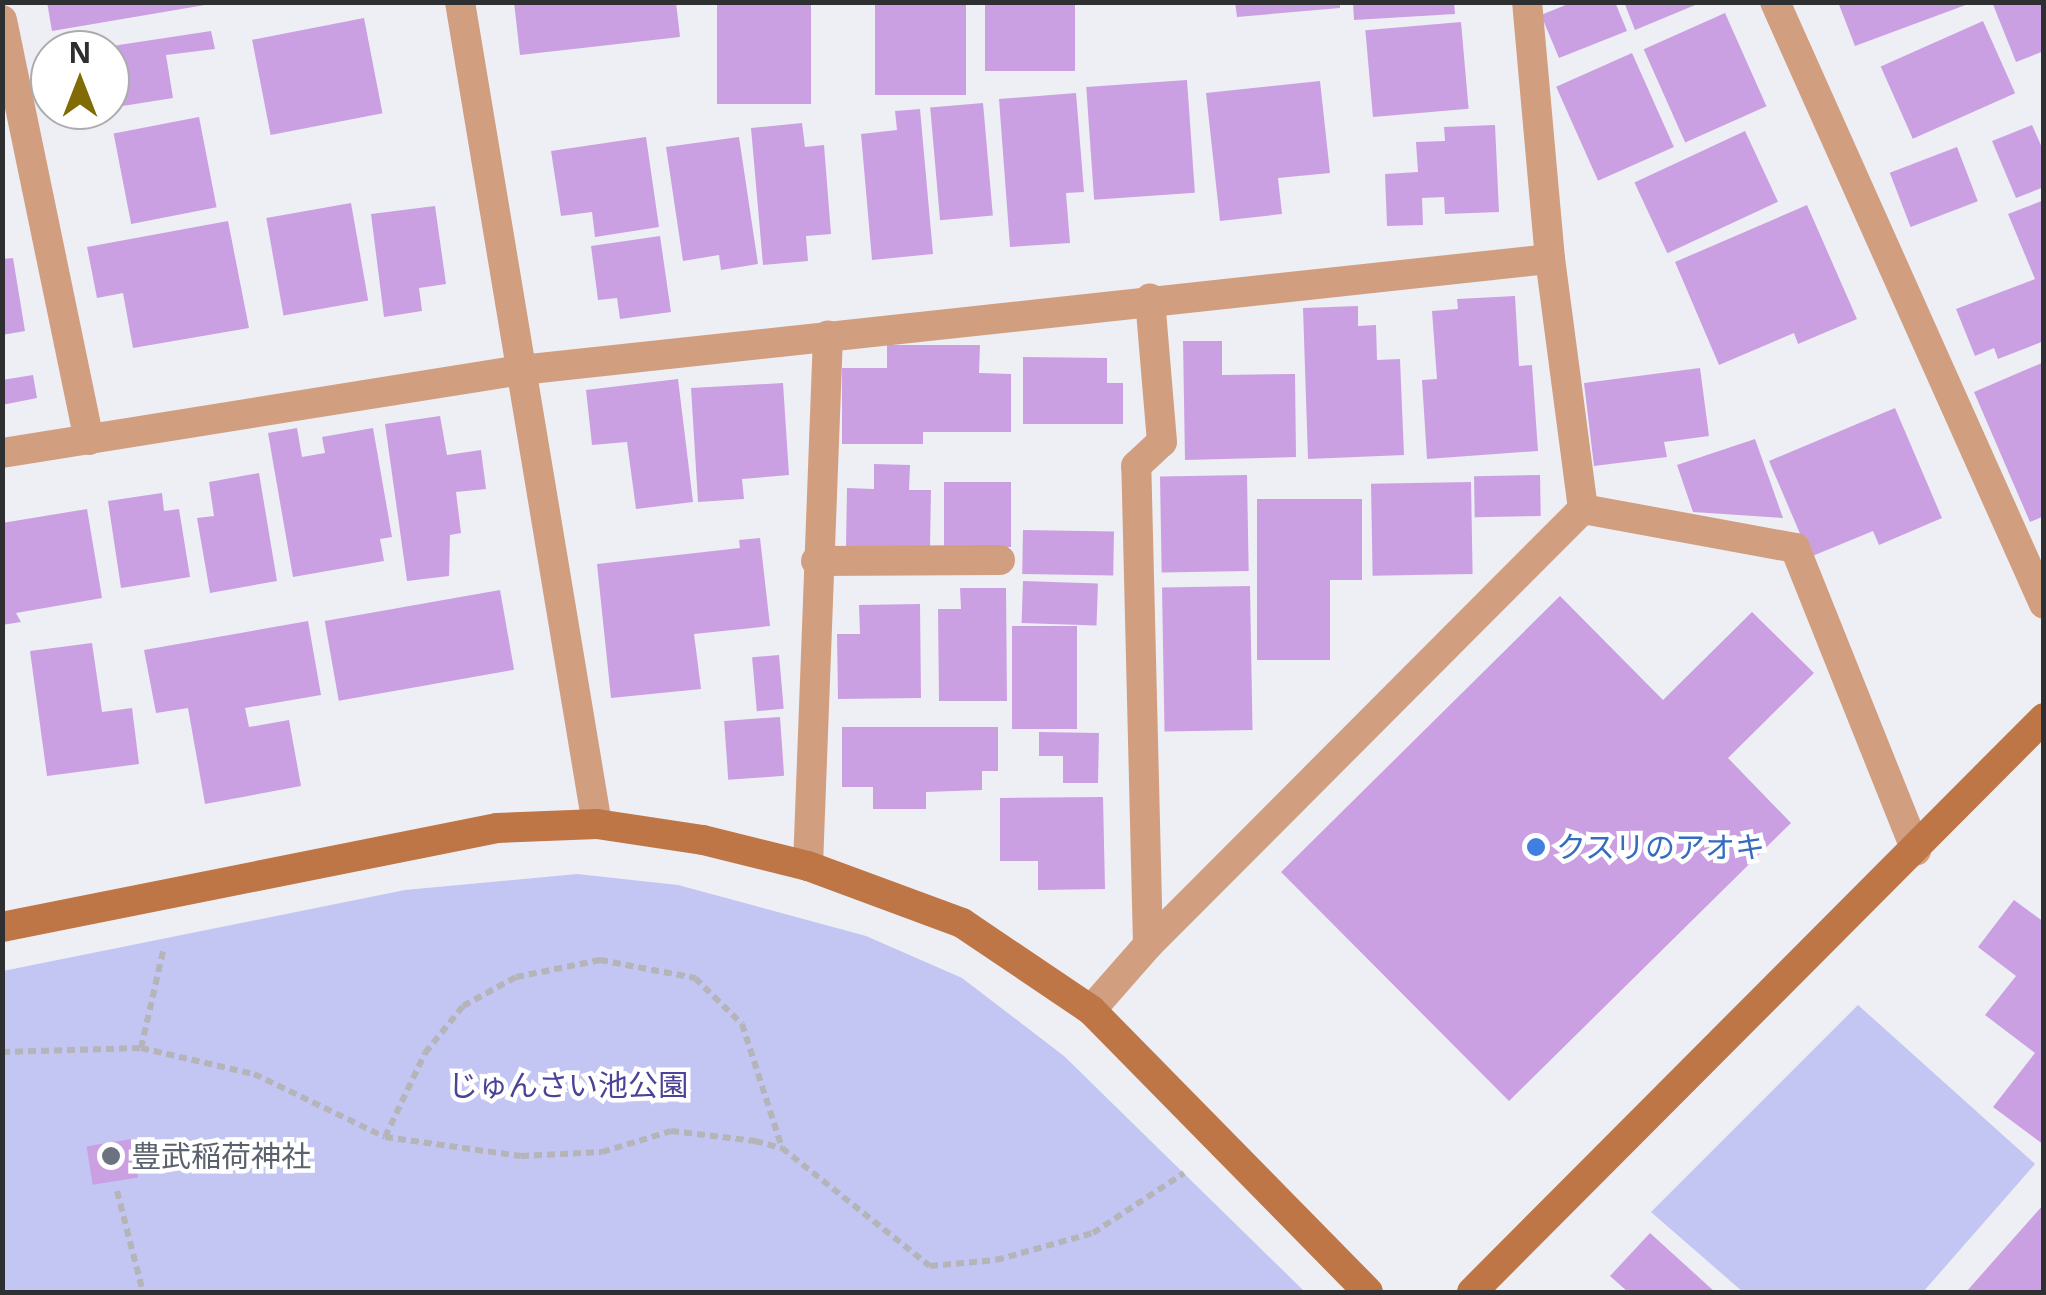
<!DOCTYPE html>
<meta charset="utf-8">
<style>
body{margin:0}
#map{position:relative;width:2046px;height:1295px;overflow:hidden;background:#eeeef5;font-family:"Noto Sans","Noto Sans JP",sans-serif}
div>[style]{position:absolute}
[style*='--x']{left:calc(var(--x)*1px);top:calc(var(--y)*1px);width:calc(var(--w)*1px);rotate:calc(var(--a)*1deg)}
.green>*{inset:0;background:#c3c5f3}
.building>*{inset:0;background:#cba0e2;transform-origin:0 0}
.path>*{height:6px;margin-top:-3px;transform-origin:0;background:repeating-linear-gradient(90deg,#b4b4b9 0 8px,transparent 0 13px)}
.street>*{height:30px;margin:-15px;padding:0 15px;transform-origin:15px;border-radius:15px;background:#d19f80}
.secondary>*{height:30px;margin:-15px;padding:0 15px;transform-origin:15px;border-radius:15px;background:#be7647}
.dots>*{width:28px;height:28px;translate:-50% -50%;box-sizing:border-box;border:5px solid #fff;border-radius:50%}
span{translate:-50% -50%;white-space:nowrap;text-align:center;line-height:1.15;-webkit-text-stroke:9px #fff;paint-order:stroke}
.shop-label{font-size:30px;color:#366cbe}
.left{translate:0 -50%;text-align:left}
.park-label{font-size:30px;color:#4b4397}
.worship-label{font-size:30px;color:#5b616d}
.frame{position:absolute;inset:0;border:5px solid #2e2f31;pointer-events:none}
.north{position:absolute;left:30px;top:30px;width:100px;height:100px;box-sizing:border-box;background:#fff;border:2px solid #abacad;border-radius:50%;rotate:0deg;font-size:28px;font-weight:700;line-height:40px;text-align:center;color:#2e2f31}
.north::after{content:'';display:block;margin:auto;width:35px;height:45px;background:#806b04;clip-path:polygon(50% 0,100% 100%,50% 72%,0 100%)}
</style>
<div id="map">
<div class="green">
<div style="clip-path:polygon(577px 874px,678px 885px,866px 936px,962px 978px,1064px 1056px,1305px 1292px,3px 1292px,3px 971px,405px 890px)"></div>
<div style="clip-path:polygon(1858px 1005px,2035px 1164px,1923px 1292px,1743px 1292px,1651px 1212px)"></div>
</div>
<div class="building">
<div style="clip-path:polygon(47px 2px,205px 2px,205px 5px,52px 31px)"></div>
<div style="clip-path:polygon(514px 2px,676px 2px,680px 37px,520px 55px)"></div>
<div style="left:717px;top:2px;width:94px;height:102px"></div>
<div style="left:875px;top:2px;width:91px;height:93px"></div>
<div style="left:985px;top:2px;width:90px;height:69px"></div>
<div style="clip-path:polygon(1235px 2px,1340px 2px,1340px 8px,1237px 17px)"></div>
<div style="clip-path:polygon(1353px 2px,1454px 2px,1455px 14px,1354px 20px)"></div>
<div style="clip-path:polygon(1573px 2px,1615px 2px,1627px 31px,1559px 58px,1541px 15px)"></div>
<div style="clip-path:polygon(1624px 2px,1700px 2px,1700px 3px,1635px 30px)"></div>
<div style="clip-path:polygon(1838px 2px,1971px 2px,1971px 3px,1855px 46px)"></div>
<div style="clip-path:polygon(1992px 2px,2044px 2px,2044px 51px,2016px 62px)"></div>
<div style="left:1725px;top:13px;width:102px;height:89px;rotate:66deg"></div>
<div style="left:364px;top:18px;width:97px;height:114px;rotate:79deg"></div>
<div style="left:1983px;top:21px;width:79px;height:112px;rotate:66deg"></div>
<div style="left:1461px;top:22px;width:87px;height:96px;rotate:85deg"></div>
<div style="clip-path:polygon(211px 31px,215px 49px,166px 55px,173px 98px,110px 108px,110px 50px,99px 48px)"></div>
<div style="left:1632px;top:53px;width:103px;height:83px;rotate:66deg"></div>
<div style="left:1187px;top:80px;width:113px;height:101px;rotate:86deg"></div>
<div style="clip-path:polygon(1320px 81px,1330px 173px,1278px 178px,1282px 214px,1220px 221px,1206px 93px)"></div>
<div style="clip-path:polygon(1076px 93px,1084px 192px,1066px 193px,1070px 243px,1010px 247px,999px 99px)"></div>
<div style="left:983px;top:103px;width:113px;height:53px;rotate:85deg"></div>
<div style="clip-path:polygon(920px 109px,933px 254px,872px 260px,861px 134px,897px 130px,895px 111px)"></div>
<div style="left:199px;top:117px;width:92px;height:87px;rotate:79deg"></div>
<div style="clip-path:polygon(802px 123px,805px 147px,824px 145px,831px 234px,806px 236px,808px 261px,763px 265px,751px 128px)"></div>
<div style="clip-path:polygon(1495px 125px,1499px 212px,1445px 214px,1444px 197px,1422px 198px,1423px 225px,1387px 226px,1385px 174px,1418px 172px,1416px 142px,1445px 141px,1444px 127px)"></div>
<div style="clip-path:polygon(2032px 125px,2044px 152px,2044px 187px,2016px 198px,1992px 141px)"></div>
<div style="left:1745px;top:131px;width:78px;height:122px;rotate:65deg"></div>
<div style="clip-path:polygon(646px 137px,659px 227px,595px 237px,592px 212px,561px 216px,551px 151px)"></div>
<div style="clip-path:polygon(739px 137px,758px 264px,721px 270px,719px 255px,683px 261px,666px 147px)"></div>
<div style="left:1957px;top:147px;width:58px;height:72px;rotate:69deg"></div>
<div style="clip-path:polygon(2044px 200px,2044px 341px,1998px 359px,1994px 348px,1975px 356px,1956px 309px,2035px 279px,2008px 214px)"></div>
<div style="left:351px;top:203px;width:99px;height:86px;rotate:80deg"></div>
<div style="clip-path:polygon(1807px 205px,1857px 319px,1798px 344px,1794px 333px,1719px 365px,1675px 262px)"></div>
<div style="clip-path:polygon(435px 206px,446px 284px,419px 288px,422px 311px,384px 317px,371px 214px)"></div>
<div style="clip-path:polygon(228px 221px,249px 328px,133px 348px,123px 293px,97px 298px,87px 247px)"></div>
<div style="clip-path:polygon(660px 236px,671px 312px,620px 319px,617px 298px,598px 300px,591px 246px)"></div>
<div style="clip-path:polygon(13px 258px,25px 331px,2px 335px,2px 259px)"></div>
<div style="clip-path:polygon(1515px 296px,1519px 366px,1532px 365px,1538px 451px,1427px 459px,1422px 380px,1437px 379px,1432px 311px,1458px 309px,1457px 299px)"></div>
<div style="clip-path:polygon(1358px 306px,1358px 326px,1376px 325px,1377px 360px,1400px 359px,1404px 455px,1308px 459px,1303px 308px)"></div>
<div style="clip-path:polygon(1183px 341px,1222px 341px,1222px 375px,1295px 374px,1296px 457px,1185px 460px)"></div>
<div style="clip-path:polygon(887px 345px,980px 345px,979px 373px,1011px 374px,1011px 432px,923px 432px,923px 444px,842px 444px,842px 368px,887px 368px)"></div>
<div style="clip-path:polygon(1023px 357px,1107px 358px,1107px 383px,1123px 383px,1123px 424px,1023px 424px)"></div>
<div style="clip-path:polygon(2044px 362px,2044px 516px,2030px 522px,1974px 392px)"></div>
<div style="clip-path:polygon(1700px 368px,1709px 436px,1664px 442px,1667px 457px,1594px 466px,1584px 383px)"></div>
<div style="clip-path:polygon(33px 375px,37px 398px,2px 405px,2px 380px)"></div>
<div style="clip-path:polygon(678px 379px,693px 502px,636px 509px,627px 442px,592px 445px,586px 390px)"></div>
<div style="clip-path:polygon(783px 383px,789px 475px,742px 479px,744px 499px,698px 502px,691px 388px)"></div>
<div style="clip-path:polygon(1895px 408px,1942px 518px,1879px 545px,1873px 531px,1810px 557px,1769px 461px)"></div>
<div style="clip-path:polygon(440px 416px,447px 455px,481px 450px,486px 489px,456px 492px,461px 533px,450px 535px,449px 576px,407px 581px,385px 424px)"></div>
<div style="clip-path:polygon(297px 428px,302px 457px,325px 453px,322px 437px,373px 428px,392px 537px,380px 539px,384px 561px,293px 577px,268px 433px)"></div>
<div style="clip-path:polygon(1755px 439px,1783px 518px,1693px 512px,1677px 465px)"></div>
<div style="clip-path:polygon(874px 464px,910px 465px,909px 490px,931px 490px,930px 547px,846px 546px,847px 488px,874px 489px)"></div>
<div style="clip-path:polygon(259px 473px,277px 581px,210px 593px,197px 518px,214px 516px,209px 482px)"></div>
<div style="left:1247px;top:475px;width:96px;height:87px;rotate:89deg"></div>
<div style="left:1540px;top:475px;width:41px;height:66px;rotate:89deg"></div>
<div style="left:944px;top:482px;width:67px;height:65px"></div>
<div style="left:1471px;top:482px;width:92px;height:100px;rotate:89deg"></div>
<div style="clip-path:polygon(162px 493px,164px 511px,179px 509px,190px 577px,121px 588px,108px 501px)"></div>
<div style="clip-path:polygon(1257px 499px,1362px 499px,1362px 580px,1330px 580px,1330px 660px,1257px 660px)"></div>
<div style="clip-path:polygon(87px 509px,102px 598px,16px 613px,21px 622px,2px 625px,2px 523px)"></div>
<div style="left:1023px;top:530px;width:91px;height:44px;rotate:1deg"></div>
<div style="clip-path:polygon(760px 538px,770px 626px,694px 634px,701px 689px,611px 698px,597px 564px,740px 548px,739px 540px)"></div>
<div style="left:1023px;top:581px;width:75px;height:42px;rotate:2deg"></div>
<div style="left:1250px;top:586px;width:144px;height:88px;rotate:89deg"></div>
<div style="clip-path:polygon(960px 588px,1006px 588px,1007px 701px,939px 701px,938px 609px,961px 609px)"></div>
<div style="left:500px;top:590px;width:81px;height:178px;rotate:80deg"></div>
<div style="clip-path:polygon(1560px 596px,1663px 700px,1752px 612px,1814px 673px,1728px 758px,1791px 823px,1509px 1101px,1281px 872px)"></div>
<div style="clip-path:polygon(920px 604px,921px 698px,838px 699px,837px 634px,860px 634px,859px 605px)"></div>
<div style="clip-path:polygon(308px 621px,321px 695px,245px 708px,249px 727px,289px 720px,301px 786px,205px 804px,188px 708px,156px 713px,144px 650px)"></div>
<div style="left:1012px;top:626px;width:65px;height:103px"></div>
<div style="clip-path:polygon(92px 643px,102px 712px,132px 708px,139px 764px,47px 776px,30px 651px)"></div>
<div style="left:779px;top:655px;width:54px;height:27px;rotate:85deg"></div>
<div style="left:780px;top:717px;width:59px;height:56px;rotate:86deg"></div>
<div style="clip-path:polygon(842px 727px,998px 727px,998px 771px,982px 771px,982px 790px,926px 792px,926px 809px,873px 809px,873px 787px,842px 787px)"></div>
<div style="clip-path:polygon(1039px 732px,1099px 733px,1098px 783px,1063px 783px,1063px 756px,1039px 756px)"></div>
<div style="clip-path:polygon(1103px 797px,1105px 889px,1038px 890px,1038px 861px,1000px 861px,1000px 798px)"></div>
<div style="clip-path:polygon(2014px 900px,2044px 922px,2044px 1145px,1993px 1107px,2035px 1053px,1985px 1015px,2016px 976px,1978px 947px)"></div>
<div style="left:132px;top:1139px;width:39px;height:46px;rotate:81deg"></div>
<div style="clip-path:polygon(2044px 1204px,2044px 1292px,1966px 1292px)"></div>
<div style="clip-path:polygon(1650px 1233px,1715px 1292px,1628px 1292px,1610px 1276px)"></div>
</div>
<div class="path">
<div style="--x:141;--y:1048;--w:104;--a:-77.2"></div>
<div style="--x:2;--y:1052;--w:139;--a:-1.6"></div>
<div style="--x:141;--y:1048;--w:116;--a:13"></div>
<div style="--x:254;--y:1074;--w:145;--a:25.7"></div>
<div style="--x:385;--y:1137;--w:137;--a:8"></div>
<div style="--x:521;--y:1156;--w:81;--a:-2.8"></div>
<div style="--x:602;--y:1152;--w:72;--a:-16.9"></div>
<div style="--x:671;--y:1131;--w:85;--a:6.8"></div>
<div style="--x:755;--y:1141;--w:28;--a:15"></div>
<div style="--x:782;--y:1148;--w:189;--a:38.6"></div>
<div style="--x:930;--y:1266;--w:66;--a:-5.2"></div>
<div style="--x:996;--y:1260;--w:101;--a:-15.6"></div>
<div style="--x:1093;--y:1233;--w:109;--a:-33.4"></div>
<div style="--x:385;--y:1137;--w:93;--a:-64.5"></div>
<div style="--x:425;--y:1053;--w:60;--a:-51"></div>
<div style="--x:463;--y:1006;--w:60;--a:-28.7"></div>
<div style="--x:516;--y:977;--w:86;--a:-11.4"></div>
<div style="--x:600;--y:960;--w:97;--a:10.7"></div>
<div style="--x:695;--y:978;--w:66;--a:44.4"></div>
<div style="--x:742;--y:1024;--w:130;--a:72.1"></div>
<div style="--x:117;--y:1191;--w:104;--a:75.6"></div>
</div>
<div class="street">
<div style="--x:460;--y:2;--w:833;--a:80.54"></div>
<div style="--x:1775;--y:2;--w:659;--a:65.92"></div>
<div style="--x:2;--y:20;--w:429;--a:78.3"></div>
<div style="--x:2;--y:453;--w:526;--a:-9.09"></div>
<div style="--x:521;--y:370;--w:1035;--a:-6.16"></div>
<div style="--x:1583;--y:509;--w:216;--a:10.4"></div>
<div style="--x:1795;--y:548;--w:326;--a:68.2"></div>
<div style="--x:816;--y:561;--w:184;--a:-0.3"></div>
<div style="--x:808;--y:866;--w:531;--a:-87.84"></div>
<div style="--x:1148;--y:945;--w:479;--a:-91.4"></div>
<div style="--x:1136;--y:466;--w:35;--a:-43"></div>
<div style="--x:1162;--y:442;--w:144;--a:-94.8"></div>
<div style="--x:1091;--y:1010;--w:86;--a:-48.8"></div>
<div style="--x:1148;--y:945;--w:616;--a:-45.07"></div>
<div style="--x:1583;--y:509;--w:252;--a:-97.5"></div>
<div style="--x:1550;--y:259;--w:258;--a:-95.1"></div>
</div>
<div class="secondary">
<div style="--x:2;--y:927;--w:505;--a:-11.31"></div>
<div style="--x:497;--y:828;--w:100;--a:-2.3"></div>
<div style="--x:597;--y:824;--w:107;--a:8.6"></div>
<div style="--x:703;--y:840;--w:108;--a:13.9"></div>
<div style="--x:808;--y:866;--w:164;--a:20.3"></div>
<div style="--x:962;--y:923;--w:156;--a:34"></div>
<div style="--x:1091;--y:1010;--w:395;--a:45.5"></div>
<div style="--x:1472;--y:1292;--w:810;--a:-45.1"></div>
</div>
<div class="dots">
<div style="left:1536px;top:847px;background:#3f7fe0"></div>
<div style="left:111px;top:1156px;background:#6b7280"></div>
</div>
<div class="shop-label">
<span class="left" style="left:1556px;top:847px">クスリのアオキ</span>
</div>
<div class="park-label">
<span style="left:568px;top:1085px">じゅんさい池公園</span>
</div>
<div class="worship-label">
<span class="left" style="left:131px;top:1156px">豊武稲荷神社</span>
</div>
<div class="frame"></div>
<div class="north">N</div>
</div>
